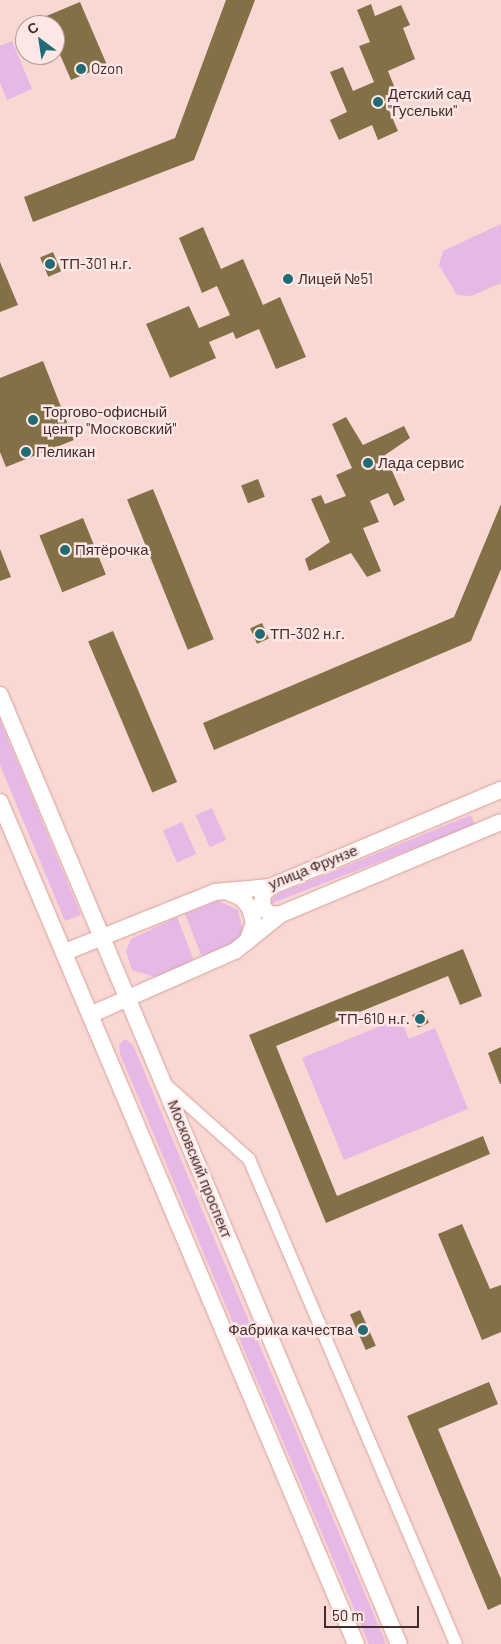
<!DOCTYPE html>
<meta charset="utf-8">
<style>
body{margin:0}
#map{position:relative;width:501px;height:1644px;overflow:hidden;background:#f9d7d3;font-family:Barlow,sans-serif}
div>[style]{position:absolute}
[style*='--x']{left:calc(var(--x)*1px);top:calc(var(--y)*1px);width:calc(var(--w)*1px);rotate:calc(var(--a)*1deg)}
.green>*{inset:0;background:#e6b8e5;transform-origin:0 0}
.building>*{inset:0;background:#837046;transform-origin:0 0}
.roads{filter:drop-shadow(0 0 1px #d6a19a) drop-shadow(0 0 1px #d6a19a)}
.minor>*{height:12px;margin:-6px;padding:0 6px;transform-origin:6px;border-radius:6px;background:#fff}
.major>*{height:16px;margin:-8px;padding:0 8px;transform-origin:8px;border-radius:8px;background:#fff}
.dots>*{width:14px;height:14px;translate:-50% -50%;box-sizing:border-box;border:2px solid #fee7e4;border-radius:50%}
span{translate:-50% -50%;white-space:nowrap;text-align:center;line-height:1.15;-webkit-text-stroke:5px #fee7e4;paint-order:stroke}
.poi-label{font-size:15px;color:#422d2a}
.left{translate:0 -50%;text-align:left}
.right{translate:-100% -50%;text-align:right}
.street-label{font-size:15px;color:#422d2a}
.north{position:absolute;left:15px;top:15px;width:50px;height:50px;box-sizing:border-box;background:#fee7e4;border:1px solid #b39d9a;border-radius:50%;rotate:329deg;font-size:14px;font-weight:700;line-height:20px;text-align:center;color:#422d2a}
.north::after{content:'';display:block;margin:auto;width:18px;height:22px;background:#216b74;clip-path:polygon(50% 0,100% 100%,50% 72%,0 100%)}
.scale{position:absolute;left:324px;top:1606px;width:95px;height:22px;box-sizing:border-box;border:2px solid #422d2a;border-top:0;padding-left:6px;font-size:15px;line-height:18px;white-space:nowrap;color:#422d2a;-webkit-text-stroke:4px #fee7e4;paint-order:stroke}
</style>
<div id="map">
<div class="green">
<div style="clip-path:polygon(12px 41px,32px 89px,7px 100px,0 83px,0 46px)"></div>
<div style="clip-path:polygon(501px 224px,501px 283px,471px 296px,457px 295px,439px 265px,443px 251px)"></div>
<div style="clip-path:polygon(0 720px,81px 915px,65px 921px,0 765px)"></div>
<div style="left:212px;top:808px;width:35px;height:18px;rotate:66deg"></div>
<div style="clip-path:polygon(471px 815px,475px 825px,270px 904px,275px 895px)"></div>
<div style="left:182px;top:822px;width:35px;height:21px;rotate:66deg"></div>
<div style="clip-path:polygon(218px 901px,238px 910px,243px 932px,234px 943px,202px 957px,185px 914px)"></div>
<div style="clip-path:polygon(177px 917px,194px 961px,155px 977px,132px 970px,126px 951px,131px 939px)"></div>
<div style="clip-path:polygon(400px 1018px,409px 1039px,435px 1028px,468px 1109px,344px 1160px,302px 1058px)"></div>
<div style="clip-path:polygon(125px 1039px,133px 1045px,250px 1324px,236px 1330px,120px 1054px,119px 1045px)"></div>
<div style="left:253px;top:1330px;width:340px;height:16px;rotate:67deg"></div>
</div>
<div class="building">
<div style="clip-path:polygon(226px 0,255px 0,194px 160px,33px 222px,24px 197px,175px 138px)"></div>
<div style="clip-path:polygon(80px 2px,107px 65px,71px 80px,55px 43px,55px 25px,47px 25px,44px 17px)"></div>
<div style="clip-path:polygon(371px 4px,375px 16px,401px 5px,410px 25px,403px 28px,415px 59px,388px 71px,398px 96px,385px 101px,398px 131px,378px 140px,372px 125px,339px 140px,330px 120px,347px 112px,330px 72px,343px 67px,353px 91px,374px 82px,359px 46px,370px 42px,357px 10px)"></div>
<div style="clip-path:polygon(203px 227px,221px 269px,243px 259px,263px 305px,280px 297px,306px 357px,276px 369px,259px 329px,236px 339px,233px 332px,209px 342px,216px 358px,170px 378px,146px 324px,189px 306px,199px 328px,230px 315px,217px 286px,202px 293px,179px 238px)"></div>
<div style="left:53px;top:252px;width:21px;height:14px;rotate:67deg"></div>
<div style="clip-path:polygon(0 262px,18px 305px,0 312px)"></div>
<div style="clip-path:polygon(43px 361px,74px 440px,6px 467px,0 452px,0 378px)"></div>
<div style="clip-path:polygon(346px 417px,363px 445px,404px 426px,410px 438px,385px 455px,405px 500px,394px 506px,388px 493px,370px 501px,379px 522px,363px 528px,381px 571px,367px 577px,351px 553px,309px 571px,305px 559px,330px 542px,311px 499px,321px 495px,325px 504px,346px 496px,336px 475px,352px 468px,332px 424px)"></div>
<div style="left:258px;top:479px;width:19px;height:18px;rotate:69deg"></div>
<div style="left:153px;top:489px;width:162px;height:28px;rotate:68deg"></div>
<div style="clip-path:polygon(501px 504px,501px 569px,471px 641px,214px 750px,203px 723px,454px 617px)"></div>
<div style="left:83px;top:518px;width:61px;height:47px;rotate:68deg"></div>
<div style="clip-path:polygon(0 549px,11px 577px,0 581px)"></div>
<div style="left:262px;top:623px;width:17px;height:13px;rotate:66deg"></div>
<div style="left:113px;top:631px;width:164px;height:27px;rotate:67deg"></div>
<div style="clip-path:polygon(463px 949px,482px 996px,460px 1005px,448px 976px,276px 1046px,337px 1196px,483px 1136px,490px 1154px,326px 1223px,249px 1035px)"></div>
<div style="left:423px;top:1010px;width:14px;height:12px;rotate:65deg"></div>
<div style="clip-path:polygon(501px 1047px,501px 1084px,500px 1084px,488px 1053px)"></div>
<div style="clip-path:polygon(462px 1224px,490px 1289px,501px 1285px,501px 1332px,482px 1340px,438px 1234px)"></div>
<div style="left:360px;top:1310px;width:39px;height:11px;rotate:66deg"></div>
<div style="clip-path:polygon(489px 1382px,498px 1404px,438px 1429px,501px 1579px,501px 1604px,488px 1610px,407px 1416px)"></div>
</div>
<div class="roads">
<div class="minor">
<div style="--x:165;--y:1084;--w:113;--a:41.8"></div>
<div style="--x:249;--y:1159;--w:527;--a:66.89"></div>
</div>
<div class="major">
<div style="--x:0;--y:695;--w:1029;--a:67.2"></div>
<div style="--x:0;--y:802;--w:914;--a:67.08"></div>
<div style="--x:270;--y:887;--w:10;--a:135"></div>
<div style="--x:263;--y:894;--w:13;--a:94"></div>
<div style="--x:262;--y:907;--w:12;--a:42"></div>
<div style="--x:271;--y:915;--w:10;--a:-6"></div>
<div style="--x:226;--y:891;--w:17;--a:24"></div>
<div style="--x:242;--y:898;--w:13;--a:51"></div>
<div style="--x:250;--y:908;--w:16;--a:75"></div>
<div style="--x:254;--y:923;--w:20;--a:110"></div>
<div style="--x:65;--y:952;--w:162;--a:-21.8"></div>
<div style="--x:215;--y:892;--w:55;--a:-5.2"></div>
<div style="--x:270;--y:887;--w:251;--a:-22.8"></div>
<div style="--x:92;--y:1014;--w:156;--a:-23.8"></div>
<div style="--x:235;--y:951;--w:59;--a:-38.8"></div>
<div style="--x:281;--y:914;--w:238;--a:-22.7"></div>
</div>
</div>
<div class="dots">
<div style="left:81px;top:69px;background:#216b74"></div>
<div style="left:378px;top:102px;background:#216b74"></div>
<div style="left:50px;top:264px;background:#216b74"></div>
<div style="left:288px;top:279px;background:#216b74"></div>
<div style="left:33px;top:420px;background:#216b74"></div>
<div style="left:26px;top:452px;background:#216b74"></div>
<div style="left:368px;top:463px;background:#216b74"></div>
<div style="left:65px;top:550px;background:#216b74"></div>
<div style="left:260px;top:634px;background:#216b74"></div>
<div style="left:420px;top:1019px;background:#216b74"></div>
<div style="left:363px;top:1330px;background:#216b74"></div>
</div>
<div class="poi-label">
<span class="left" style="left:91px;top:69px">Ozon</span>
<span class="left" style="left:388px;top:102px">Детский сад<br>"Гусельки"</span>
<span class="left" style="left:60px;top:264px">ТП-301 н.г.</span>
<span class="left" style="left:298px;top:279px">Лицей №51</span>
<span class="left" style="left:43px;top:420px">Торгово-офисный<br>центр "Московский"</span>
<span class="left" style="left:36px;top:452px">Пеликан</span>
<span class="left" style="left:378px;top:463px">Лада сервис</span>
<span class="left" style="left:75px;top:550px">Пятёрочка</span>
<span class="left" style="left:270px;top:634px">ТП-302 н.г.</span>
<span class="right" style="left:410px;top:1019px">ТП-610 н.г.</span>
<span class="right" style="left:353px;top:1330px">Фабрика качества</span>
</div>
<div class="street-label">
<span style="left:313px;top:867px;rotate:-22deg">улица Фрунзе</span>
<span style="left:200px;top:1169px;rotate:68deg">Московский проспект</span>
</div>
<div class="north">С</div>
<div class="scale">50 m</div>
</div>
